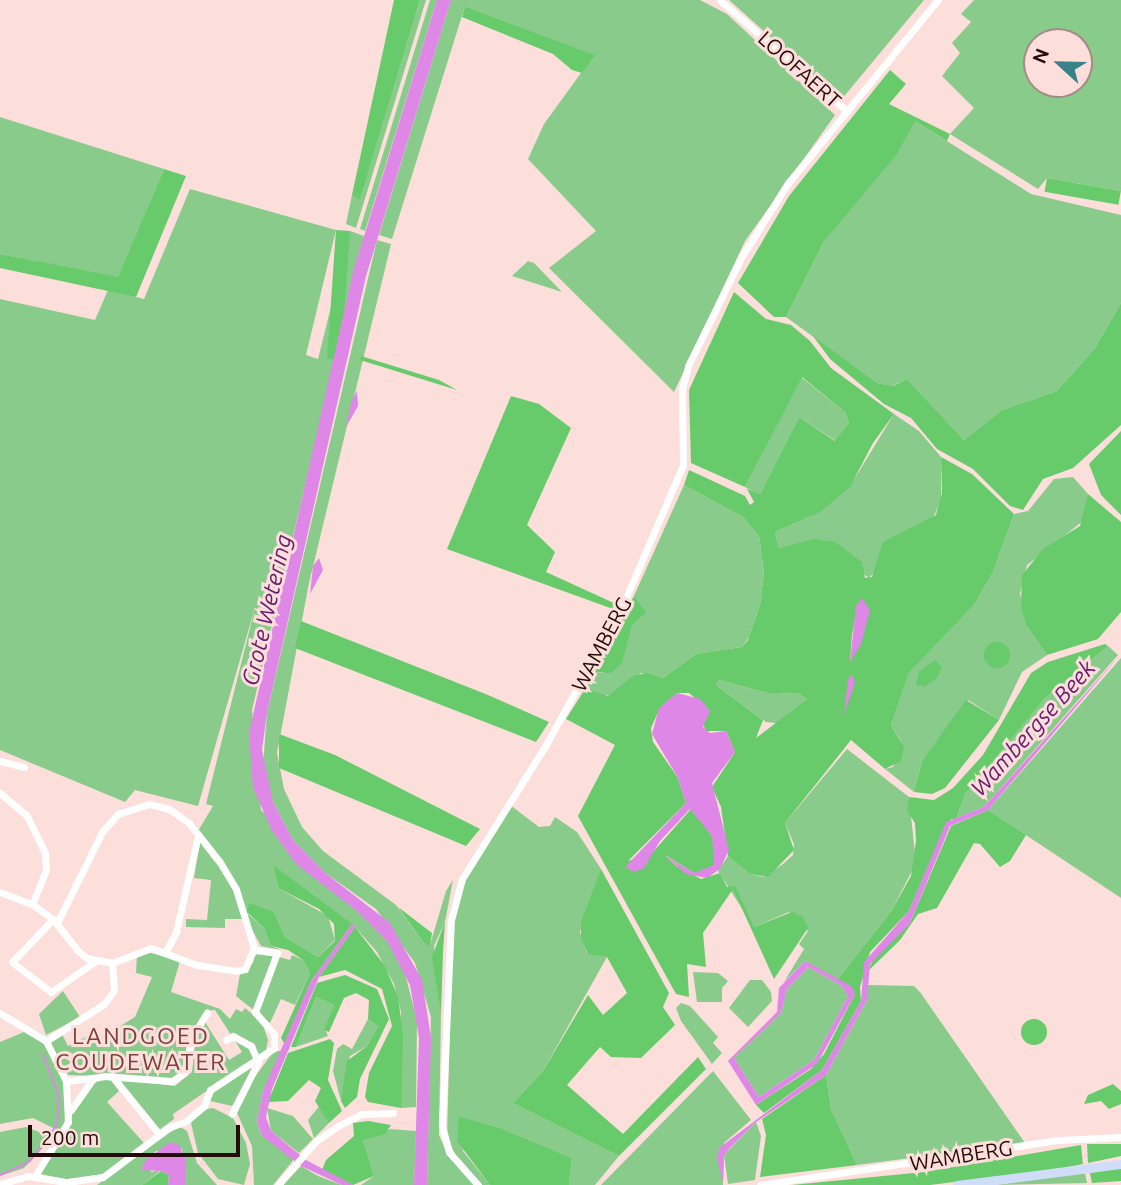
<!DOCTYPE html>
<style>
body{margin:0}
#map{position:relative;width:1121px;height:1185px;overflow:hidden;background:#fcdedb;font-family:Ubuntu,sans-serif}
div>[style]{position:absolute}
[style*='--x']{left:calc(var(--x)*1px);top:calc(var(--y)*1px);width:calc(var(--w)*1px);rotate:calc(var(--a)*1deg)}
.green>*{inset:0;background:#89cb8a}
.forest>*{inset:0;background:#67ca6b;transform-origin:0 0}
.round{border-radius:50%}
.water>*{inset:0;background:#df87e6}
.stream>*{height:2px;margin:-1px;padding:0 1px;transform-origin:1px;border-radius:1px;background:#df87e6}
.minor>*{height:7px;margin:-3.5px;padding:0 3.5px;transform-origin:3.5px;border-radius:3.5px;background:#fff}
.major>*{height:9px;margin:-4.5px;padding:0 4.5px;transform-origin:4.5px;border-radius:4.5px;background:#d0ddf9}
span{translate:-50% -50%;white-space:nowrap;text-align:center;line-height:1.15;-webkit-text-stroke:6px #fcdedb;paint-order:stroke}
.street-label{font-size:21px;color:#250c0b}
.water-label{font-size:23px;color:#6b1b71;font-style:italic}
.neighbourhood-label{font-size:23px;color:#7c403c;letter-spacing:2px}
.north{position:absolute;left:1023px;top:28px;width:70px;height:70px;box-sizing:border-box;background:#fcdedb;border:2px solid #a68a88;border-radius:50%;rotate:292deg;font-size:19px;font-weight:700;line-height:28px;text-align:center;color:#250c0b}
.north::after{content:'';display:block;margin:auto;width:24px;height:32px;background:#3a8289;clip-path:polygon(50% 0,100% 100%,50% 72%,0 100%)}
.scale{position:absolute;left:28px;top:1125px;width:212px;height:32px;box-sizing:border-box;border:4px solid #250c0b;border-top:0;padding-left:9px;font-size:21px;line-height:24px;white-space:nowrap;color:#250c0b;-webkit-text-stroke:5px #fcdedb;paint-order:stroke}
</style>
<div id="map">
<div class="green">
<div style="clip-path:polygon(420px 0,426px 0,356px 228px,346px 224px,352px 195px,360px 198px)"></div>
<div style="clip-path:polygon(430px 0,437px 0,365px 231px,360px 229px)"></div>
<div style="clip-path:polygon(451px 0,700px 0,727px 14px,835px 115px,745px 241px,674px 392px,549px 268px,596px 231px,528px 159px,544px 124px,594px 55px,465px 6px,392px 239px,379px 235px)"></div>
<div style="clip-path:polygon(729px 0,924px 0,841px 100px)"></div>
<div style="clip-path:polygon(evenodd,974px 0,1121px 0,1121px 191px,1047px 178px,1038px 189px,950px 134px,974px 108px,942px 76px,960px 53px,952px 43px,971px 22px,961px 14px,974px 0,1037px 42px,1079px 42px,1079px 84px,1037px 84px,1037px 42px)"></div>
<div style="clip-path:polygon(0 117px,164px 169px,118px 278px,0 254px)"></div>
<div style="clip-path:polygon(915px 121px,1031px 194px,1121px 215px,1121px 303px,1095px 348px,1057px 391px,1002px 410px,964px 440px,907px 379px,892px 386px,877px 383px,786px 317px,824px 241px)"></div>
<div style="clip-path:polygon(190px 189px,336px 230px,306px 355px,318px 359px,350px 231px,364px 236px,252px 710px,261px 810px,387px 941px,404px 969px,417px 1021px,416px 1107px,401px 1108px,401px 1012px,394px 984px,377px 952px,355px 927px,312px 898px,273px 865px,278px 888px,328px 916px,335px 940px,318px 957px,285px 937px,274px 912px,247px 913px,264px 928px,271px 946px,281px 950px,261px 946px,198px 831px,213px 806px,206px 804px,256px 604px,198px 806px,135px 790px,125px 802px,0 750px,0 299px,95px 320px,108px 290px,144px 299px)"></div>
<div style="clip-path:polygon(377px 240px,391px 244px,309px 583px,277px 753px,284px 789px,302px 827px,323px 851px,396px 905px,424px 943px,430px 945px,446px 891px,453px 880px,445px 922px,434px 946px,441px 1013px,439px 1135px,448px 1156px,476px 1185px,427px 1185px,431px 1017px,415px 963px,376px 909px,324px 872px,293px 840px,273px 802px,263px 765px,267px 713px)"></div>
<div style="clip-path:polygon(528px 261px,534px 263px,562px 292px,512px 276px)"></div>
<div style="clip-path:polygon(801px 377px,845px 412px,849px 423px,836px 441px,799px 417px,760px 494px,756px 493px,745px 487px)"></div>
<div style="clip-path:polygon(894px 414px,919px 431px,941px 457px,941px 501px,933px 518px,916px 528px,869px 578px,816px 540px,779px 548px,775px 532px,811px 516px,855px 478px)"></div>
<div style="clip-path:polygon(1073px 477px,1088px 494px,1083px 521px,1027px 565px,1020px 593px,1026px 625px,1047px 655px,1022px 672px,999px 720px,968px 700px,922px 761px,914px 792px,885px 769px,893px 767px,901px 741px,891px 725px,909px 671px,974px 605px,993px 572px,1014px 514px,1028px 511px,1054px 479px)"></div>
<div style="clip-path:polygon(684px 485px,743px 517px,759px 536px,764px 572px,760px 605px,749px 637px,742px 647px,696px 654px,663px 678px,641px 673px,612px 695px,596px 696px,585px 689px,595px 672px,603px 673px,622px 660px,632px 626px,643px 616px,634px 596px)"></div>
<div style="clip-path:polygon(1108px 646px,1118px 655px,984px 807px,956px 819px,965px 794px,1014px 732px,1043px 700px)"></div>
<div style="clip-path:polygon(1121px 658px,1121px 898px,988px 810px)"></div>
<div style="clip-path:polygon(719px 680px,772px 694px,798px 693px,807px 699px,777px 723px,766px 722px,716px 685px)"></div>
<div style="clip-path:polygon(847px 749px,909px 797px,916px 863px,892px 910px,837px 980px,805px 961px,784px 982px,804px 949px,799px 944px,808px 931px,789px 912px,754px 927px,718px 871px,728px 856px,750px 874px,764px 877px,783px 864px,793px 855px,794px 844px,785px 823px)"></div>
<div style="clip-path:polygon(510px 805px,539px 827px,550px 826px,555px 817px,577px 832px,601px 869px,580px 932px,587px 953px,607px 957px,543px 1071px,513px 1103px,619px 1156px,595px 1185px,569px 1185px,572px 1158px,501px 1128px,459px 1116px,463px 1151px,490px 1185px,482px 1185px,457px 1158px,447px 1137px,453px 919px,462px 885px)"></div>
<div style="clip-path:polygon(200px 842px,228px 880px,243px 919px,225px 919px,225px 928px,186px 927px,186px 919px,207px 920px,211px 880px,194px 878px)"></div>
<div style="clip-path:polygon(256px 951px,290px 960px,292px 955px,303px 960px,310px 973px,295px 1005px,281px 999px,270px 1023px,236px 996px,240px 974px,253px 963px)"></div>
<div style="clip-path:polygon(147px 952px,180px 961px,171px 992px,220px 1009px,230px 1019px,236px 1009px,242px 1012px,245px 1008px,262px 1022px,268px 1040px,266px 1050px,173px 1114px,174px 1119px,159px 1130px,115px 1079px,175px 1086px,192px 1072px,196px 1037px,205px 1022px,229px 1060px,242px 1052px,215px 1010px,205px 1011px,182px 1071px,172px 1079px,68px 1075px,50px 1043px,61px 1032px,68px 1046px,92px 1034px,96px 1041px,135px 1017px,152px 977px,136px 973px,137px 954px)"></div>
<div style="clip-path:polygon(808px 967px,842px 986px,848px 996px,814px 1060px,759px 1097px,734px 1058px,781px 1013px,787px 989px)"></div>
<div style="clip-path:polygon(693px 972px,718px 973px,728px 981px,722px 988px,722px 1002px,697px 1002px)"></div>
<div style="clip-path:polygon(750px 980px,762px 980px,771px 992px,772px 1001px,748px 1027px,729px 1008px)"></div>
<div style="clip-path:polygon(867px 985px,914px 986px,920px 992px,1025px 1143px,857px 1165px,831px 1109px,826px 1075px,867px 1000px)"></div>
<div style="clip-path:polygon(63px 991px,80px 1017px,46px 1035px,39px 1014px)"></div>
<div style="clip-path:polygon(316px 997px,334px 1005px,325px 1029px,328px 1036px,296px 1047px)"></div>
<div style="clip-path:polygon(681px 1003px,690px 1006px,718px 1037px,713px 1043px,722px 1053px,712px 1064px,681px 1021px,676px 1008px)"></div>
<div style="clip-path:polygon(368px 1019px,380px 1026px,367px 1046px,350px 1056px,341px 1101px,333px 1071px,337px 1049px,343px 1044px,352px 1049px)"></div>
<div style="clip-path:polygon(24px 1032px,44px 1044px,61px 1074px,67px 1100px,64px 1127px,59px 1131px,33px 1118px,0 1124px,0 1042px)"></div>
<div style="clip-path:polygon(274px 1051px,283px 1051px,263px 1091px,257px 1122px,262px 1136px,295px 1158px,273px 1185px,254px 1185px,252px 1146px,237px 1113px,248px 1086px)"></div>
<div style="clip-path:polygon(253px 1067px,232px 1106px,210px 1101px,211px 1092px)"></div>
<div style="clip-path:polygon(713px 1071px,751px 1120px,724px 1143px,723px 1185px,601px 1185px)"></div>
<div style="clip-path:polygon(109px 1078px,119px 1091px,107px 1102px,144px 1143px,103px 1174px,71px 1180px,40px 1174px,68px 1132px,73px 1111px,94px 1083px)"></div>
<div style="clip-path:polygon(320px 1105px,329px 1123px,314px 1138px,308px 1120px)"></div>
<div style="clip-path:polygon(213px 1108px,233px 1118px,246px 1143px,250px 1164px,244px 1185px,218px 1179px,198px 1153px,191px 1123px,201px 1110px)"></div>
<div style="clip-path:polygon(267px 1108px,293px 1116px,313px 1139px,299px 1153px,271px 1131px)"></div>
<div style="clip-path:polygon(756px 1122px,761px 1136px,755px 1180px,728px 1184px,724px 1155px)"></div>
<div style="clip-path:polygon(179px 1126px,187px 1131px,197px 1163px,217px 1185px,185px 1185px,182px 1149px,156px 1151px,149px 1157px,151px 1172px,161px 1170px,142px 1185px,97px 1185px)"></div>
<div style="clip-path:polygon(26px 1127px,53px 1137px,24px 1168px,0 1176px,0 1132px)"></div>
<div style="clip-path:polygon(390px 1129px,416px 1131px,414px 1185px,361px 1185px,374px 1176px,363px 1140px)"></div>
<div style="clip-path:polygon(301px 1166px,318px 1176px,342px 1185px,283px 1185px)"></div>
<div style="clip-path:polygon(1085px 1173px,1087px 1183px,994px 1185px)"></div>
</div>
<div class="forest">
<div style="clip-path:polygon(394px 0,420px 0,360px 199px,352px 195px)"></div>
<div style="clip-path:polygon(465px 6px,595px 55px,582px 73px,572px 70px,553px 54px,462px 17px)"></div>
<div style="clip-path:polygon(890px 70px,906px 84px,889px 104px,950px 134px,947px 141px,915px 121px,897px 154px,824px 241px,786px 317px,774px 317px,738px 283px,789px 196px)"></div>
<div style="clip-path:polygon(164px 169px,186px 176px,136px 297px,0 268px,0 254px,118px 277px)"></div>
<div style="left:1047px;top:178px;width:75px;height:14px;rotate:10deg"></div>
<div style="left:336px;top:230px;width:14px;height:129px;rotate:4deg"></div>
<div style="clip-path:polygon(evenodd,734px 292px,766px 319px,791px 325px,810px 341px,831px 368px,894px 414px,873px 443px,850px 487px,820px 512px,775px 532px,779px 548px,814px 539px,835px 542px,862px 562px,865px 578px,872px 577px,883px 542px,936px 515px,942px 493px,941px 457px,972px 474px,1014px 514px,993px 572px,974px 605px,909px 672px,891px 725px,904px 747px,901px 761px,885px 769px,851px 740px,785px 823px,794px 850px,768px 877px,750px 874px,728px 856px,721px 807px,712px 787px,735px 752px,726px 731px,706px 731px,702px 722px,710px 711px,689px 693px,677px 693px,660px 708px,651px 728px,653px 742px,678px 778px,686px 803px,628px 861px,653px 852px,691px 809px,712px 836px,716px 862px,711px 870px,694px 873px,665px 855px,676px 866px,701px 879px,720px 873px,727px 887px,735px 886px,754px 927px,792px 912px,803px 917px,808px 928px,774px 979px,733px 889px,703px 933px,706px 967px,687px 964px,689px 997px,676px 994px,578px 816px,615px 745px,566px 719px,585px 689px,608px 696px,633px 676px,646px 673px,663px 678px,696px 654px,742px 647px,748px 640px,760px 605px,764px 572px,759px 536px,743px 517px,684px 485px,689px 470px,745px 496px,750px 505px,754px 502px,747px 489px,760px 494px,799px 417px,835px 441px,849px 423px,845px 412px,802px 377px,745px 487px,691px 463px,689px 390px,734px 292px,858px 602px,865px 628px,850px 662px,852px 635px,858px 602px,734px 292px,719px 680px,772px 694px,798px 693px,807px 699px,756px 738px,763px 720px,716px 685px,719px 680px)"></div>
<div style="clip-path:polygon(1121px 303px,1121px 425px,1073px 468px,1043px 479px,1023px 510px,1010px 506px,973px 469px,937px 449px,911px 418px,884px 404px,830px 359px,813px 336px,877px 383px,893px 386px,907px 379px,964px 440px,1002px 410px,1057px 391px,1095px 348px)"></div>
<div style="clip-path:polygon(361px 356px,439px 380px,457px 390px,360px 360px)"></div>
<div style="clip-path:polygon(511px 396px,539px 404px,571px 428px,527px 525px,555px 552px,546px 572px,616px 604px,613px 609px,447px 549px)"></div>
<div style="clip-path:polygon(1121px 431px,1121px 515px,1101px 495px,1089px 464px)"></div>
<div style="clip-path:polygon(1088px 494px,1121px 522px,1121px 612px,1098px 639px,1047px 655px,1026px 625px,1021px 605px,1022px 575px,1043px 549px,1080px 526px)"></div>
<div style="clip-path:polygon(634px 596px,646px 613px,632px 626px,622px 663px,611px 673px,595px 672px)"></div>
<div style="clip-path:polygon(301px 621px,488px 695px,549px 722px,536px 742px,295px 648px)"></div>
<div class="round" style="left:984px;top:642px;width:26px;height:26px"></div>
<div style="clip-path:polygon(1105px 644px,1108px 646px,1043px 700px,965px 794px,956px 819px,951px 819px,938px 843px,909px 911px,870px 952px,860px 987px,861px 1001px,822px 1070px,764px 1113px,756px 1105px,811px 1069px,824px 1054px,855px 994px,837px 980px,892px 910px,911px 876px,916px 841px,915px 823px,907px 811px,909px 797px,934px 800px,953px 788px,983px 755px,1031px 673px,1048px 662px)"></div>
<div style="clip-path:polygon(935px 660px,942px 668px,937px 678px,925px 686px,916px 685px,919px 671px)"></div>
<div style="clip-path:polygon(966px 700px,999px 720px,945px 788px,932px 794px,914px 792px,922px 761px)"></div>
<div style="clip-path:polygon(279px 734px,335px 755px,480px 829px,466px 846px,279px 768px)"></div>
<div style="clip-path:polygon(988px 810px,1026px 835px,1010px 861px,1000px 867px,980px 844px,974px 843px,937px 908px,918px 914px,900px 940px,867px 972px,874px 958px,910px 923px,951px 826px)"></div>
<div style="clip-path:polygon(273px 865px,352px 924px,310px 983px,286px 1046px,281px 1038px,310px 973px,303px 960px,288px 950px,271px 946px,264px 928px,247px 912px,249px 903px,274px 912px,285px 937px,318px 957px,335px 941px,334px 924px,319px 909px,278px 888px)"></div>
<div style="clip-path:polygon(601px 869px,669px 993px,663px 1007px,675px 1025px,641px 1058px,611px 1057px,600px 1047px,567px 1085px,623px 1134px,698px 1057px,706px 1069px,619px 1156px,513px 1103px,543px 1071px,588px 995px,603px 1015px,627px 993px,607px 957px,588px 954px,581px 938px,581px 922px)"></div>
<div style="clip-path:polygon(398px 907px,432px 933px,430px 946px,424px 943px)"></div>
<div style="clip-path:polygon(445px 922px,443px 952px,441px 1013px,432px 957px)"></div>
<div style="clip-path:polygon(355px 927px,385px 966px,398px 997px,403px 1034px,401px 1108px,368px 1102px,365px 1097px,369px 1073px,392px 1026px,382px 989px,345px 970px,319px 977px)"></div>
<div style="clip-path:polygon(345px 975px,377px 989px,389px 1019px,360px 1079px,357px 1097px,345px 1108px,341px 1101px,347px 1061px,367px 1046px,379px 1026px,368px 1019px,369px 1000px,356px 993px,344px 998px,329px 1032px,324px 1030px,334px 1005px,316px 997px,296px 1047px,291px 1047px,317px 983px)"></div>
<div class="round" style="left:1021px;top:1019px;width:26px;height:26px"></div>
<div style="clip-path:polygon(330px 1039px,334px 1043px,328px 1080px,342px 1111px,329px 1123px,315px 1101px,321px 1088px,309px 1080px,288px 1101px,268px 1102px,288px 1053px)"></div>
<div style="clip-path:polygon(826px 1075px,831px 1109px,857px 1165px,760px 1177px,766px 1135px,762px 1119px)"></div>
<div style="clip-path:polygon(1113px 1084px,1121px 1091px,1121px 1104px,1109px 1109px,1101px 1101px,1084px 1104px,1088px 1095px)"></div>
<div style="clip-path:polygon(459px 1116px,501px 1128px,572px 1158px,569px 1185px,490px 1185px,457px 1141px)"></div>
<div style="clip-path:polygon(368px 1121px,391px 1125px,385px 1134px,363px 1140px,374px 1176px,353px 1185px,322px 1170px,326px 1160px,354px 1136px,353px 1123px)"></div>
<div style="clip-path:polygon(1087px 1144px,1121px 1144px,1121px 1156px,1088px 1163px)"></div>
<div style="clip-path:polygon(1081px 1145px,1083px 1164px,1058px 1169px,930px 1185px,792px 1185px,924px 1172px)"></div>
<div style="clip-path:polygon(1121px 1168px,1121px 1181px,1092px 1183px,1090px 1173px)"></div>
<div style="clip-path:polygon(161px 1171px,169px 1175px,168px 1185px,142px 1185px)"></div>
</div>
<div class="water">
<div style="clip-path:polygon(437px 0,451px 0,366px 276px,267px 713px,262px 750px,273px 802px,293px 840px,324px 872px,390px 923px,422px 980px,431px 1038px,427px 1185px,414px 1185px,419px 1038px,410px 985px,387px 941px,357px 911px,296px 864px,271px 829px,253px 787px,249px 733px,353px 272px)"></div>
<div style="clip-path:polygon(357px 391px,358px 406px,346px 427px,351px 402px)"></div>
<div style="clip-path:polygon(319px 558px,323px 570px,310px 594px,313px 566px)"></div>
<div style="clip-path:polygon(862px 598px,870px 610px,861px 644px,850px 662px,856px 606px)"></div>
<div style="clip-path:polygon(1121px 654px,988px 810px,950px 826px,910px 923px,870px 964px,867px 1000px,826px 1075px,756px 1122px,731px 1147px,724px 1155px,723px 1182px,717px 1159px,719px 1148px,822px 1070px,861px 1001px,864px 962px,909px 911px,946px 822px,984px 807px)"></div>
<div style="clip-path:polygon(852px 675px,855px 682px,844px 715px,848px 679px)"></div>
<div style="clip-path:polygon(677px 693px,700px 699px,710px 711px,703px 727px,710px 733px,726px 731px,735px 752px,712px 783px,729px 850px,720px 869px,707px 878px,686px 874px,664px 855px,694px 873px,714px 865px,712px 836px,690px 809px,660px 841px,644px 868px,634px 872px,625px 867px,686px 803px,678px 778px,652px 734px,659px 708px)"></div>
<div style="clip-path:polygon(352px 924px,355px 927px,319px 977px,272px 1089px,266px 1117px,271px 1131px,306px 1160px,353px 1185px,342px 1185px,301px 1166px,262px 1136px,257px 1122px,263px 1091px,310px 983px)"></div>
<div style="clip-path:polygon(evenodd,805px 961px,851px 986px,855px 994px,817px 1064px,756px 1105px,728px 1061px,777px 1012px,779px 988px,805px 961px,808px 967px,842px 986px,848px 996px,814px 1060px,759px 1097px,734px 1058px,781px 1013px,787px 989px,808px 967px)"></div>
<div style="clip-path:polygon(170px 1142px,179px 1145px,186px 1161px,185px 1185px,168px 1185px,169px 1175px,161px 1171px,141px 1170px,145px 1161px)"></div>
</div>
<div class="stream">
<div style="--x:0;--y:1175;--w:33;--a:-25"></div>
<div style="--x:30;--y:1161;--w:45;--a:-53.1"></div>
<div style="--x:57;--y:1125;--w:30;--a:-86"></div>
<div style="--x:59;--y:1095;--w:43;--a:-111.8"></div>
</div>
<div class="minor">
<div style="--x:720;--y:0;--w:169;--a:41.2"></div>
<div style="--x:0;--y:761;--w:25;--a:14"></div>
<div style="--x:0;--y:793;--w:35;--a:40"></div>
<div style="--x:27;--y:816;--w:41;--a:64.1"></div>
<div style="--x:45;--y:853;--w:17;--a:87"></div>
<div style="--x:46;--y:870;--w:37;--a:112"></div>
<div style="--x:0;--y:892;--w:34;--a:21"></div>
<div style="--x:32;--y:904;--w:26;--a:36"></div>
<div style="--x:53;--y:919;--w:39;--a:52"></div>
<div style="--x:77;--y:950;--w:13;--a:39"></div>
<div style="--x:87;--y:958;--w:25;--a:11"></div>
<div style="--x:112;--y:963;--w:42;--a:-21"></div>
<div style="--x:151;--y:948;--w:49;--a:20.3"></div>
<div style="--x:197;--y:965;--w:40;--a:8.5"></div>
<div style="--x:237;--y:971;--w:8;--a:-14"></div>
<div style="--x:245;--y:969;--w:23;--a:-67"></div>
<div style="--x:254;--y:948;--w:62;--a:-107"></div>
<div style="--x:236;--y:889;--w:33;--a:-121"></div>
<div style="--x:219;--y:861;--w:48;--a:-128.3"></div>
<div style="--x:189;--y:823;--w:24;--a:-145"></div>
<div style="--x:169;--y:809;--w:21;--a:-166"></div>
<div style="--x:149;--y:804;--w:33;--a:162"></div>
<div style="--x:118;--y:814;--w:24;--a:132"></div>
<div style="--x:102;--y:832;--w:102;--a:116.3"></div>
<div style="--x:53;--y:919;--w:59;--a:133.6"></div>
<div style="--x:12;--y:962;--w:49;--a:37.6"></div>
<div style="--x:51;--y:992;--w:56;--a:-34.8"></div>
<div style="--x:165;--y:953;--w:24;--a:-62"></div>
<div style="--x:176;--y:932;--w:99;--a:-77.2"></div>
<div style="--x:0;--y:1013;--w:54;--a:31.3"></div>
<div style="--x:46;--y:1041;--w:45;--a:63.4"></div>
<div style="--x:66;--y:1081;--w:41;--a:87.2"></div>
<div style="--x:68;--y:1122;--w:63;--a:121.4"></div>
<div style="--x:226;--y:1040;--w:8;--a:-30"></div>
<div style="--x:233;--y:1036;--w:21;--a:29"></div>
<div style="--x:251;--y:1046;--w:17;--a:66"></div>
<div style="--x:258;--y:1062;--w:58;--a:116.6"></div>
<div style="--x:46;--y:1041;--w:69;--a:-32.5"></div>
<div style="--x:104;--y:1004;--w:17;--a:-54"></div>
<div style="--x:114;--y:990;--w:27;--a:-94"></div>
<div style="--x:112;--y:1076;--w:75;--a:51"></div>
<div style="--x:66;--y:1081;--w:38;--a:-7"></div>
<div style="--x:104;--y:1076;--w:68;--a:4.2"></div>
<div style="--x:172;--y:1081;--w:14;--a:-34"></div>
<div style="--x:184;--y:1073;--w:35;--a:-78"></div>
<div style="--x:191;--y:1039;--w:31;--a:-59"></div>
<div style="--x:71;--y:1110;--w:38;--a:-55"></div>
<div style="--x:0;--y:1184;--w:29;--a:-16"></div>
<div style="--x:28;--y:1176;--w:39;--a:9"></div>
<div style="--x:67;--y:1182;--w:36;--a:-8"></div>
<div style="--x:103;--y:1177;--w:81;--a:-37"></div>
<div style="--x:168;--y:1128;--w:19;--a:-21"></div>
<div style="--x:186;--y:1121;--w:23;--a:-40"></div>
<div style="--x:204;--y:1106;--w:17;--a:-69"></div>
<div style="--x:210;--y:1090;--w:77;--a:-33.3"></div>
<div style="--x:274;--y:1048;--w:14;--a:-90"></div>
<div style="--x:274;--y:1034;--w:29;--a:-131"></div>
<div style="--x:255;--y:1012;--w:63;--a:-69.6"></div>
<div style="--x:277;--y:953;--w:21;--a:-172"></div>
<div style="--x:256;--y:950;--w:5;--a:143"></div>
<div style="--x:278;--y:1185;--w:57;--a:-49.3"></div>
<div style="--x:315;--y:1142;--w:28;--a:-35"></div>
<div style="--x:338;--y:1126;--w:27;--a:-27"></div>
<div style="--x:362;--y:1114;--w:31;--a:-2"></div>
<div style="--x:478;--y:1185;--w:44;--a:-131.3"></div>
<div style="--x:449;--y:1152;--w:28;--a:-105"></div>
<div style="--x:442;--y:1125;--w:205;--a:-87.5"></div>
<div style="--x:451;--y:920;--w:42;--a:-75"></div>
<div style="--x:462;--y:879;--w:155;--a:-58"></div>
<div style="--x:544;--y:748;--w:161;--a:-61"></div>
<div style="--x:622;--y:607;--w:155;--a:-66.8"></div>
<div style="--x:683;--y:465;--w:76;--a:-90.8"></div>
<div style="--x:682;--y:389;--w:24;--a:-75"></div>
<div style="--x:688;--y:366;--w:123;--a:-63.9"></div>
<div style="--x:742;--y:256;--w:86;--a:-57.8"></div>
<div style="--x:788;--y:183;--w:237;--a:-50.7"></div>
<div style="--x:760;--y:1185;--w:302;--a:-8.6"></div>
<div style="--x:1059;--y:1140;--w:62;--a:-2.8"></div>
</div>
<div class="major">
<div style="--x:957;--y:1185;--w:165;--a:-7.3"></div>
</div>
<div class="street-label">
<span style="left:800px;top:69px;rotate:42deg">LOOFAERT</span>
<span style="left:601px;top:644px;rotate:-62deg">WAMBERG</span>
<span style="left:961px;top:1155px;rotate:-9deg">WAMBERG</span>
</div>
<div class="water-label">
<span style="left:267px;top:610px;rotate:-77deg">Grote Wetering</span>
<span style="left:1033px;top:728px;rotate:-48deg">Wambergse Beek</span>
</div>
<div class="neighbourhood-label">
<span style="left:141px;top:1049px">LANDGOED<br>COUDEWATER</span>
</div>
<div class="north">N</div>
<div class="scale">200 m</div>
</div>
